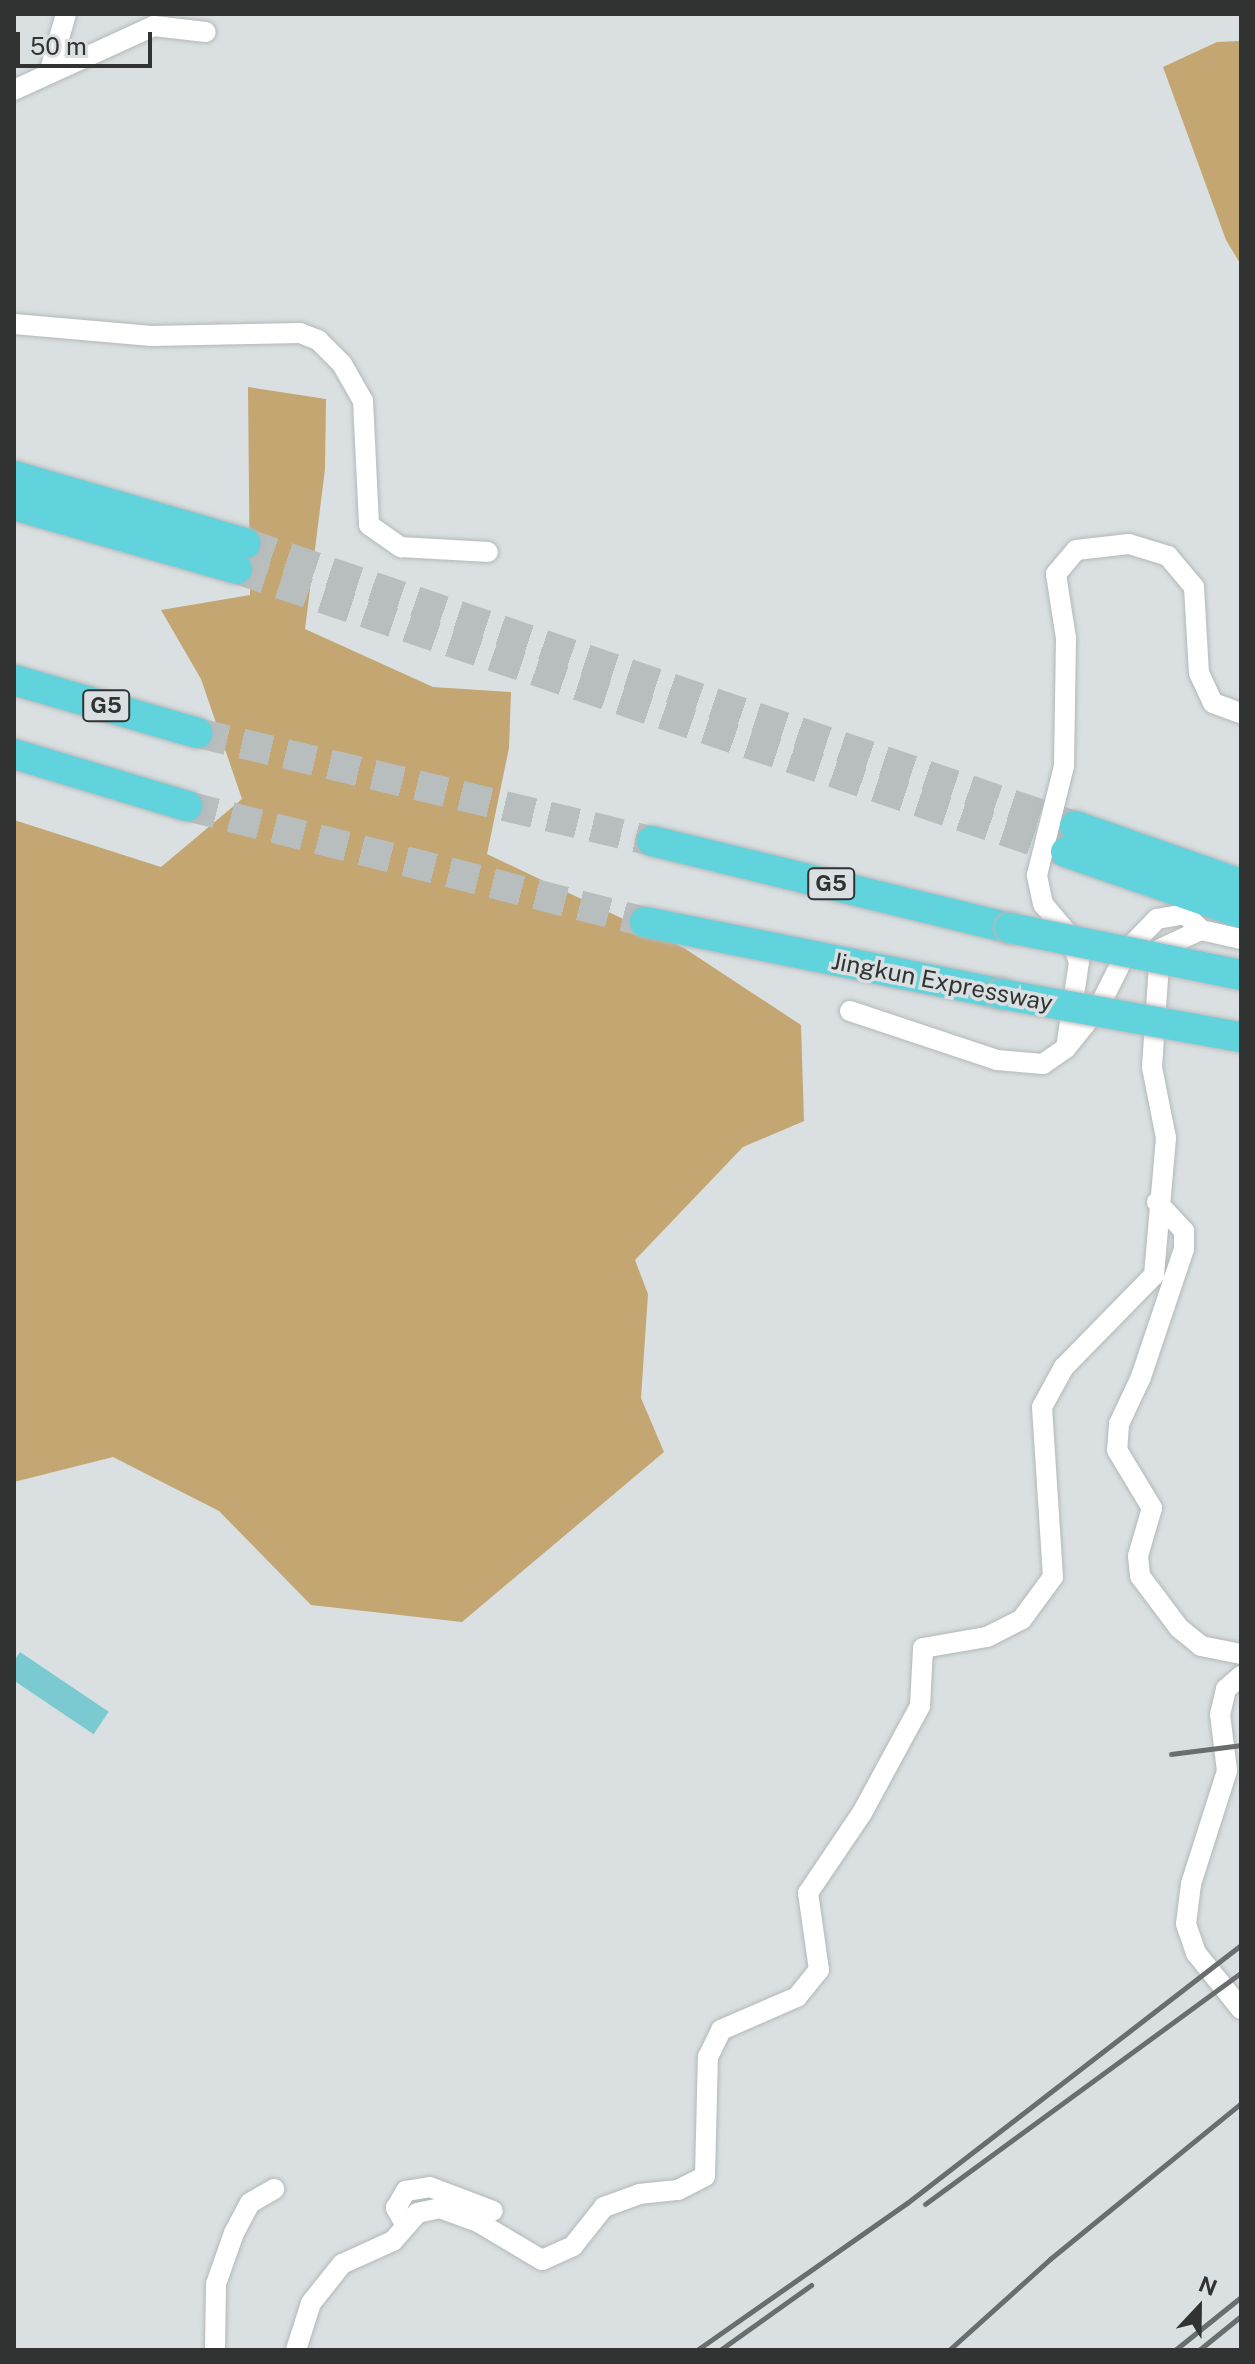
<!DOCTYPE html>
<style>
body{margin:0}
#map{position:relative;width:1255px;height:2364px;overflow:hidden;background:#dae0e1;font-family:"Public Sans",sans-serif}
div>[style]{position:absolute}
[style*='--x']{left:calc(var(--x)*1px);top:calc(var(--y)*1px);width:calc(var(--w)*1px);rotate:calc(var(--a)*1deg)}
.forest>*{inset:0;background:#c3a672}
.building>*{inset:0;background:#7ccad1;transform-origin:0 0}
.highway-tunnel>*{height:30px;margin-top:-15px;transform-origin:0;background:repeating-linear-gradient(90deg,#b8bdbe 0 30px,transparent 0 45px)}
.roads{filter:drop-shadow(0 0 2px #b2b8b9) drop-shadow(0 0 2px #b2b8b9)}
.minor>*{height:20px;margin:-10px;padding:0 10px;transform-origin:10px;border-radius:10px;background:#fff}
.highway>*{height:30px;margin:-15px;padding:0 15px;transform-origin:15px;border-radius:15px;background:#60d3dc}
.rail>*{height:5px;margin:-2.5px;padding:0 2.5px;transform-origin:2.5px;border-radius:2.5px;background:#696d6d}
.bridges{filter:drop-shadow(0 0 2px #b9baba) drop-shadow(0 0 2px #b9baba)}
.highway-bridge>*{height:30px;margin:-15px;padding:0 15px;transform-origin:15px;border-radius:15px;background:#60d3dc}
span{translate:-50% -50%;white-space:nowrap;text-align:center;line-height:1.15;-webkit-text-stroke:7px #dae0e1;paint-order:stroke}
.shield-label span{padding:2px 6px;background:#dae0e1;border:2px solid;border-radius:6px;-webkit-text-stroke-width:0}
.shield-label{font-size:22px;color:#313333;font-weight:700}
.street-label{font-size:24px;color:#313333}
.frame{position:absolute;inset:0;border:16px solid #313333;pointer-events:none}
.north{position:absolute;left:1159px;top:2268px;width:80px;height:80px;-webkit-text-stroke:6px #dae0e1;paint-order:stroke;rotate:22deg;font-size:22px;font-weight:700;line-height:32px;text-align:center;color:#313333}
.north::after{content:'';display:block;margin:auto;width:28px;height:36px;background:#313333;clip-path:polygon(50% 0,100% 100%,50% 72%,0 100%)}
.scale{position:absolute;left:16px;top:32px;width:136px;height:36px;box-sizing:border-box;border:4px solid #313333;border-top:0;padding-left:10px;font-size:24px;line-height:28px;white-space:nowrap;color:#313333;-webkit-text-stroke:6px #dae0e1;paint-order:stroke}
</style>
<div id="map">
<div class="forest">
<div style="clip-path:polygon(1241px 41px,1241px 265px,1226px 240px,1163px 67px,1217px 42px)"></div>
<div style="clip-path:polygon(248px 387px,326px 399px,325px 469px,305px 629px,433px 687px,511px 692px,509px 748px,487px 854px,684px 948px,801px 1025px,804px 1121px,743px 1147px,635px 1260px,648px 1294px,641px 1398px,664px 1452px,462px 1622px,311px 1605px,219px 1511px,113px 1457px,14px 1482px,14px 820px,161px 867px,242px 799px,201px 679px,161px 610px,250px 595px)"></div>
</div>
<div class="building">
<div style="left:20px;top:1652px;width:107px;height:27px;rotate:34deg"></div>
</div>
<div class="highway-tunnel">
<div style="--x:245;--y:543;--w:877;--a:18.83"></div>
<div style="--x:237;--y:569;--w:876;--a:18.85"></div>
<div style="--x:198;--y:733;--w:467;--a:13.4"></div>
<div style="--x:187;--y:806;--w:472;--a:14.2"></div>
</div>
<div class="roads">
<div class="minor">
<div style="--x:50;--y:70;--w:58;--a:-74.1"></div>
<div style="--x:14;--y:90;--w:154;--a:-24.6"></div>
<div style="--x:154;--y:26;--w:52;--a:6.6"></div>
<div style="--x:14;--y:324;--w:138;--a:5"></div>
<div style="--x:151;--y:336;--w:149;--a:-1.2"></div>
<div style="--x:300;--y:333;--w:19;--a:21"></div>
<div style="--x:318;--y:340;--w:34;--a:45"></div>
<div style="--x:342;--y:364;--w:43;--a:60.4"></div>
<div style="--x:363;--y:401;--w:124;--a:87.2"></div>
<div style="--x:369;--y:525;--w:39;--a:35"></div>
<div style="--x:401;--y:547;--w:87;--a:3.3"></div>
<div style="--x:850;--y:1011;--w:155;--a:18.4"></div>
<div style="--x:997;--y:1060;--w:46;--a:5"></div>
<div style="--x:1043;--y:1064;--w:28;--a:-35"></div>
<div style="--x:1066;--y:1048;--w:53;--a:-51.2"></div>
<div style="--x:1099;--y:1007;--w:65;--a:-63.4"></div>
<div style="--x:1128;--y:949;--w:42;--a:-46"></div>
<div style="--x:1157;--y:919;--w:28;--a:-10"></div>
<div style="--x:1185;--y:914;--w:23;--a:45"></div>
<div style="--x:1066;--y:1048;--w:87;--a:-81.4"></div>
<div style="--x:1079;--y:962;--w:29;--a:-110"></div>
<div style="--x:1069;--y:935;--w:40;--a:-130"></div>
<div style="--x:1043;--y:904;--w:30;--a:-102"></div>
<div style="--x:1037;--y:875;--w:112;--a:-76.1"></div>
<div style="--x:1064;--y:766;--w:128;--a:-89.1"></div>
<div style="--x:1066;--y:638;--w:65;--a:-98.9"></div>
<div style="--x:1056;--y:574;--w:31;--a:-50"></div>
<div style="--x:1076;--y:550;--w:53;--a:-6.5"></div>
<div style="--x:1129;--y:544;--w:41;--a:17.1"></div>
<div style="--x:1168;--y:556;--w:40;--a:50"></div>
<div style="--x:1194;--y:587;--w:86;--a:86.7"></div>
<div style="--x:1199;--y:673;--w:33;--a:65"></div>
<div style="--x:1213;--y:703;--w:30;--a:20"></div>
<div style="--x:1157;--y:1202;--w:40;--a:47"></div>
<div style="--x:1184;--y:1231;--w:18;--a:90"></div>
<div style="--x:1184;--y:1249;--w:135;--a:108.6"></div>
<div style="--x:1141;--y:1377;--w:52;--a:115.1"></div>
<div style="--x:1119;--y:1424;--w:26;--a:94"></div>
<div style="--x:1117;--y:1450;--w:68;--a:58.9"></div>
<div style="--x:1152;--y:1508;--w:50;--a:106.3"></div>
<div style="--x:1138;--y:1556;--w:20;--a:84"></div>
<div style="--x:1140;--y:1576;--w:65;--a:53.1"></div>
<div style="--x:1179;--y:1628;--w:28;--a:39"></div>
<div style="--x:1201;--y:1646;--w:41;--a:11.3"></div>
<div style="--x:1241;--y:1676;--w:20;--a:139"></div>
<div style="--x:1226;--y:1689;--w:26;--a:103"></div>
<div style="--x:1220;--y:1714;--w:57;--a:83"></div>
<div style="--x:1227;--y:1771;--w:119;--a:107.7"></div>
<div style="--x:1191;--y:1884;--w:40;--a:97.1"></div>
<div style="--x:1186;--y:1924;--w:31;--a:71"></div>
<div style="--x:1196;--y:1953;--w:72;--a:51.2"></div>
<div style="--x:406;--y:2226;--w:21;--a:-119"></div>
<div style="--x:396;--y:2208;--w:20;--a:-60"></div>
<div style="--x:406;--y:2191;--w:24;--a:-9"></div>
<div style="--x:430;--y:2187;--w:67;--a:20.9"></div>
<div style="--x:215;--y:2350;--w:66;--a:-89.1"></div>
<div style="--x:216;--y:2284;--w:54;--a:-70.6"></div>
<div style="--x:234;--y:2233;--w:34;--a:-62"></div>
<div style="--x:250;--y:2203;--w:28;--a:-30"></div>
<div style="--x:296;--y:2350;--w:49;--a:-72.3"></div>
<div style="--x:311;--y:2303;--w:50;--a:-51.5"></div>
<div style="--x:342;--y:2264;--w:56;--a:-24.3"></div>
<div style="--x:393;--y:2241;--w:37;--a:-49"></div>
<div style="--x:417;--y:2213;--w:24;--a:-12"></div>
<div style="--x:440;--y:2208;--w:40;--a:20.2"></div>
<div style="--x:478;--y:2222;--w:74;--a:30.7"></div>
<div style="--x:542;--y:2260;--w:34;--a:-24"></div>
<div style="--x:573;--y:2246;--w:50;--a:-51.5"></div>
<div style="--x:604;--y:2207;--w:37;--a:-20"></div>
<div style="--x:639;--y:2194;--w:39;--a:-6"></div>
<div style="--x:678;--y:2190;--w:30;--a:-27"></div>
<div style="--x:705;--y:2176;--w:119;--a:-88.6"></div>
<div style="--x:708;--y:2057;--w:30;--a:-64"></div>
<div style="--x:721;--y:2030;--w:83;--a:-23.5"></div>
<div style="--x:797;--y:1997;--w:35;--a:-51"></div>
<div style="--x:819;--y:1970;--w:78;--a:-98.1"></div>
<div style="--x:808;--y:1893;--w:97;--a:-56"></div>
<div style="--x:862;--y:1813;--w:122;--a:-61.5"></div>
<div style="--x:920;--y:1706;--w:58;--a:-87"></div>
<div style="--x:923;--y:1648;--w:65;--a:-9.8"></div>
<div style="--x:987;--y:1637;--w:39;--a:-27"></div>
<div style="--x:1022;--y:1619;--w:52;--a:-53.6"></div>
<div style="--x:1053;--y:1577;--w:170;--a:-93.7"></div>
<div style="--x:1042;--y:1407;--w:46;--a:-61.2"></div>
<div style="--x:1064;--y:1367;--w:129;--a:-45.6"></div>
<div style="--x:1154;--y:1275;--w:138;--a:-85"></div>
<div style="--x:1166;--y:1138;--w:72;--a:-101.2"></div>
<div style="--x:1152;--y:1067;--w:118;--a:-86.1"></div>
<div style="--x:1160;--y:949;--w:45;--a:-24.9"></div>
<div style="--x:1201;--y:930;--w:41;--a:12.7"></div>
</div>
<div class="highway">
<div style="--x:14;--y:476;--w:241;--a:16.2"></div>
<div style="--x:14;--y:505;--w:232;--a:16"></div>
<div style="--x:14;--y:680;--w:191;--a:16.1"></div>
<div style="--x:14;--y:754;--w:181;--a:16.7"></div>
<div style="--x:1075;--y:826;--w:176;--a:19.3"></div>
<div style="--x:652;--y:841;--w:368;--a:13.7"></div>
<div style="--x:1066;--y:852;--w:185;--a:19.2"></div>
<div style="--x:645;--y:922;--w:363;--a:11.4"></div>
</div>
</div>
<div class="rail">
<div style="--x:1171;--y:1754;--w:71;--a:-7.3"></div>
<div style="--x:925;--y:2204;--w:391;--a:-36.2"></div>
<div style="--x:697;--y:2350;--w:256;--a:-35"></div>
<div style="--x:907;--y:2203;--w:422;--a:-37.7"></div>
<div style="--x:720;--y:2350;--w:112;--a:-35.5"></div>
<div style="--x:949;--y:2350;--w:136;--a:-42"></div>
<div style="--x:1050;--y:2259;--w:247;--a:-39.2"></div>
<div style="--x:1175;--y:2350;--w:85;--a:-38.8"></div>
<div style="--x:1199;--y:2350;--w:54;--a:-39"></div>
</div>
<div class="bridges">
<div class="highway-bridge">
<div style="--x:1010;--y:928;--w:236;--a:11.5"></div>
<div style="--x:1001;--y:994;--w:244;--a:10.2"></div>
</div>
</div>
<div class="shield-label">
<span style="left:106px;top:706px">G5</span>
<span style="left:831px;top:884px">G5</span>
</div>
<div class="street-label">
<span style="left:942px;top:982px;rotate:11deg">Jingkun Expressway</span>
</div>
<div class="frame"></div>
<div class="north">N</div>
<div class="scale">50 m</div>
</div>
